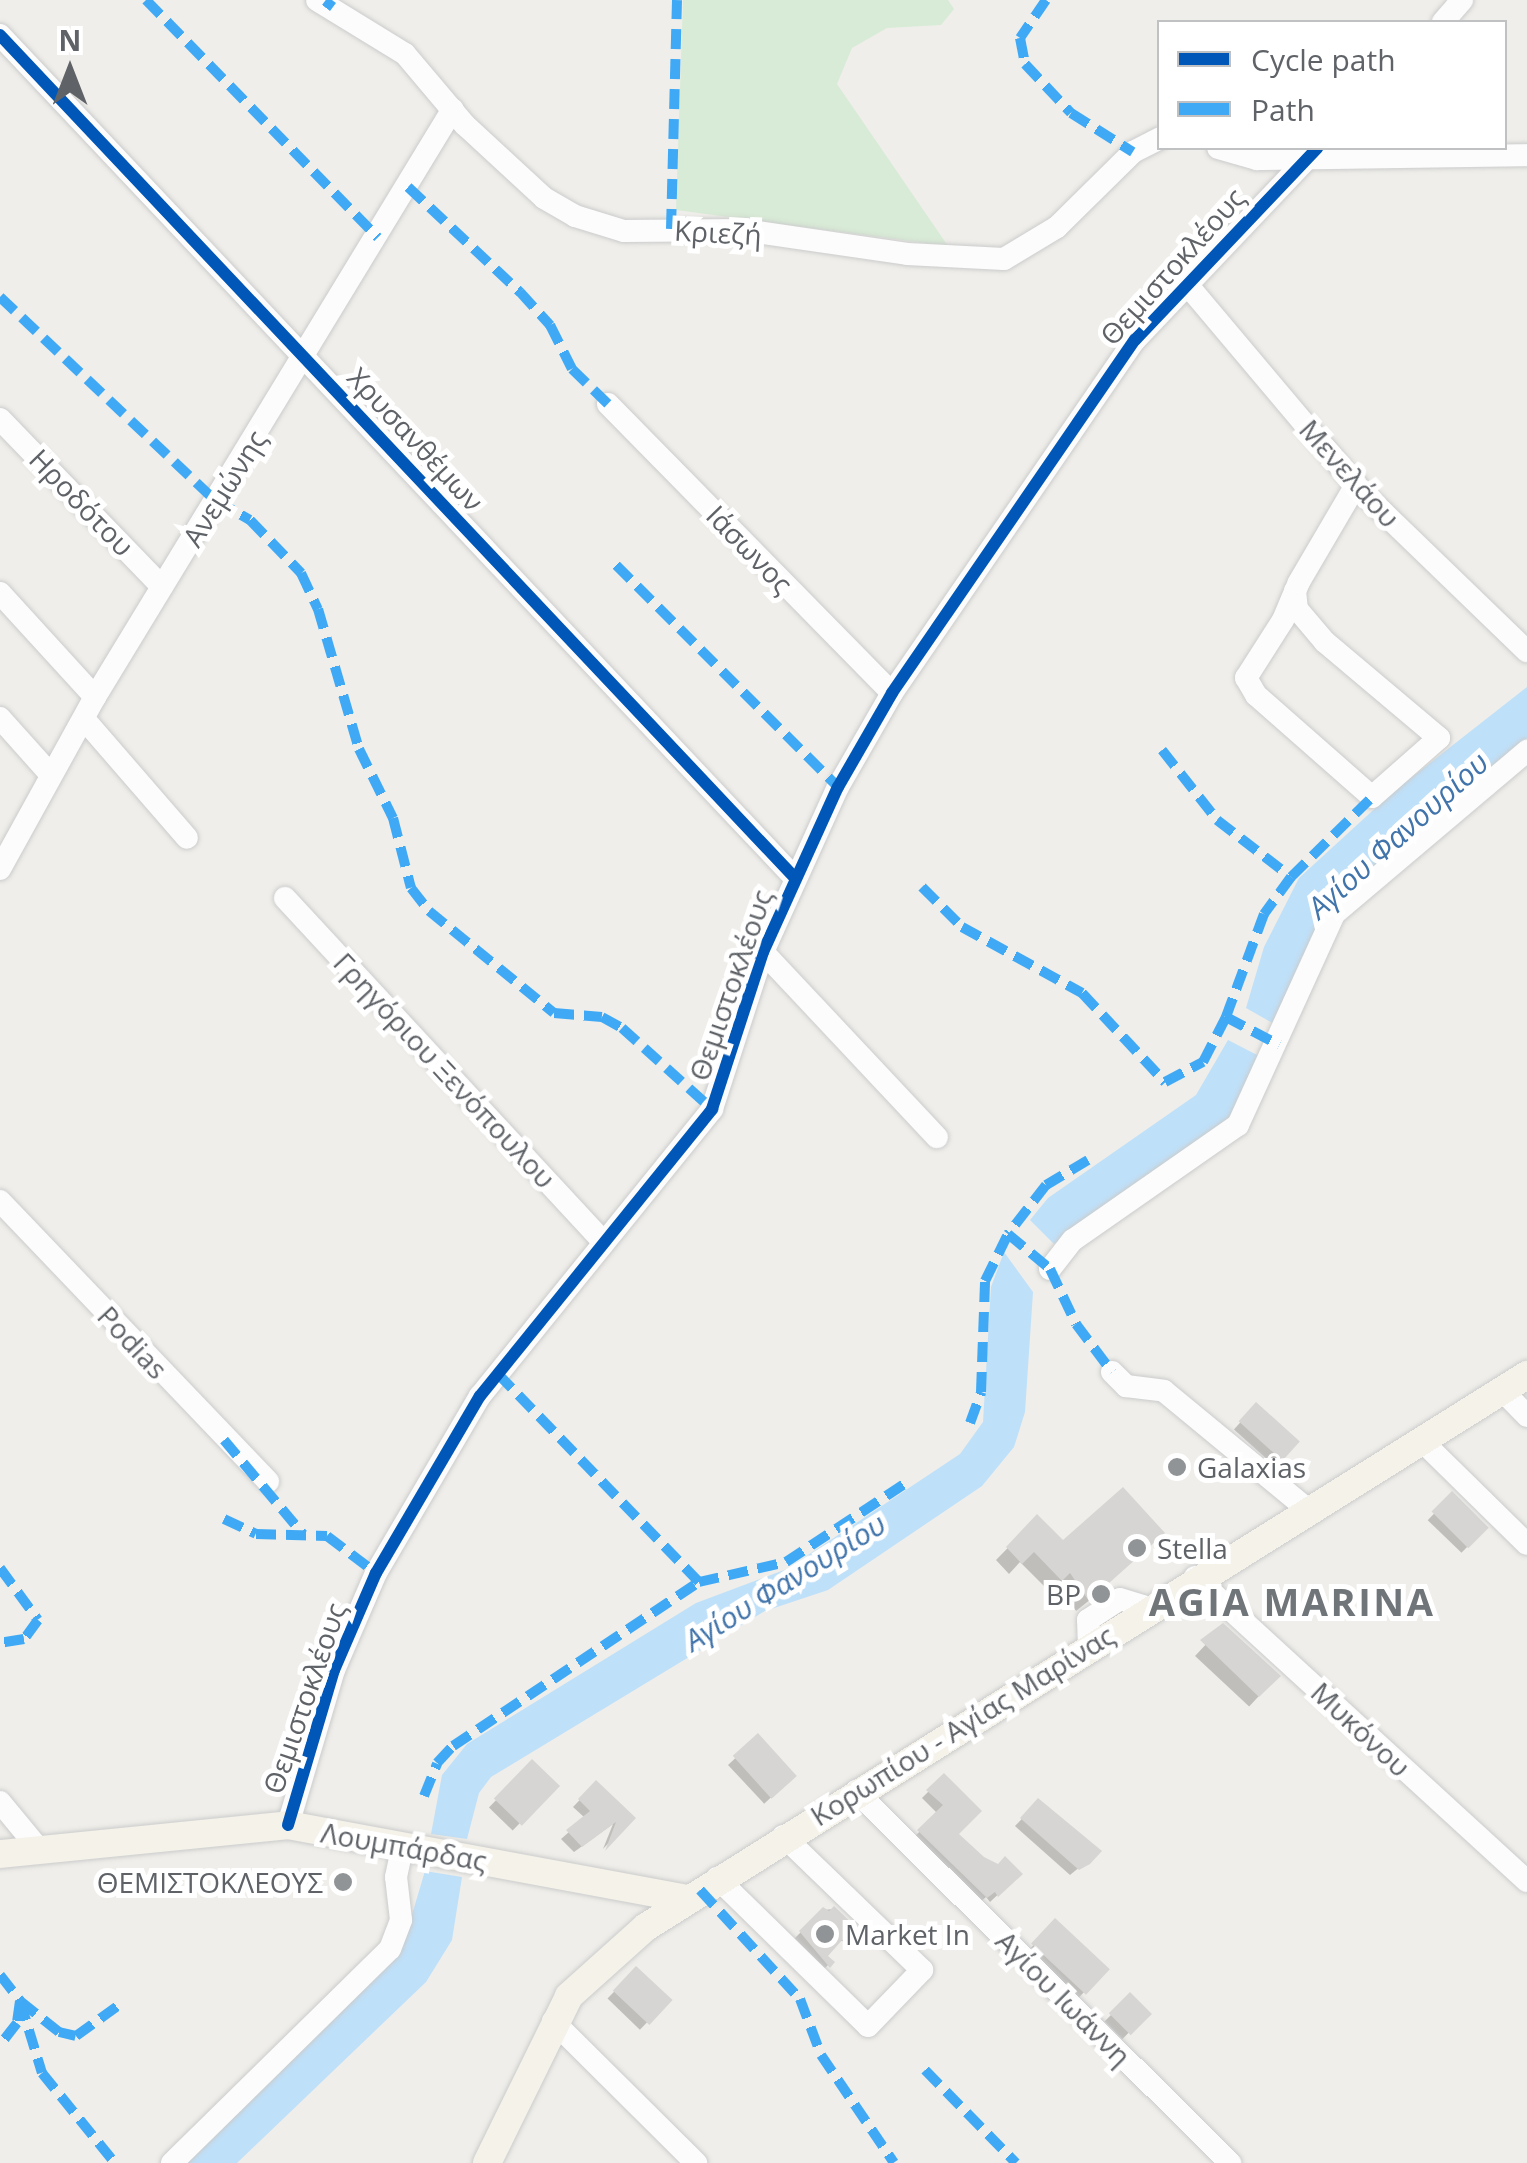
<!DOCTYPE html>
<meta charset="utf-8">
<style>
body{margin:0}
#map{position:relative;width:1527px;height:2163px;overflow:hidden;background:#efeeea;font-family:"Open Sans",sans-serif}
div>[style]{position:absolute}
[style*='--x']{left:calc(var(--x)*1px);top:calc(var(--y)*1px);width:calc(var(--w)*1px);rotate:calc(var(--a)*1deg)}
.green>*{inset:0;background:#d8ebd6}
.water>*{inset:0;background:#bfe0f9}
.shadow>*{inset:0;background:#0003;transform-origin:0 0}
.building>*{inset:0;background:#d6d5d3;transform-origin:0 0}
.roads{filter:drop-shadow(0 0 2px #cbcccc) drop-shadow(0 0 2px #cbcccc)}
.minor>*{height:22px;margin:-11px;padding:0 11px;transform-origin:11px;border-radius:11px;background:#fdfcfc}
.major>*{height:28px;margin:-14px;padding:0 14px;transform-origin:14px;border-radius:14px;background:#f4f2e9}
.quiet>*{height:10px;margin-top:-5px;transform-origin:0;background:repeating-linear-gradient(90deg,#3fa9f5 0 20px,transparent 0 30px)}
.cycleway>*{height:12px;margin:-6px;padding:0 6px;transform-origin:6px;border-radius:6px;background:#0057b8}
.dots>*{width:28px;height:28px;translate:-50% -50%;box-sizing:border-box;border:5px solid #fff;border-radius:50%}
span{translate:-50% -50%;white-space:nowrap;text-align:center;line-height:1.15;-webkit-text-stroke:10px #fff;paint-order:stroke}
.street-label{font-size:28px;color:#5f6368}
.poi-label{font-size:28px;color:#5f6368}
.left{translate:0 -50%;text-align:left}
.right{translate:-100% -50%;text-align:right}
.water-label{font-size:30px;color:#4174aa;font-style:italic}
.district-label{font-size:38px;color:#70757a;font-weight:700;letter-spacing:2.5px}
.legend{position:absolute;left:1157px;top:20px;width:350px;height:130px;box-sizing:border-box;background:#fff;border:2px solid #bfc1c3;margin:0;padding:12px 18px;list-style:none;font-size:30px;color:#5f6368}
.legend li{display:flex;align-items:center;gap:20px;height:50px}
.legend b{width:50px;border:2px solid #bfc1c3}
.north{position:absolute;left:20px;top:20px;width:100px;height:100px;-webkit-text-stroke:8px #fff;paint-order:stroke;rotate:0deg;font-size:28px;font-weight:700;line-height:40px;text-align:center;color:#5f6368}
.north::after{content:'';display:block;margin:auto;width:35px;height:45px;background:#5f6368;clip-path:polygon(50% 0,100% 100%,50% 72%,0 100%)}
</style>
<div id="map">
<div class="green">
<div style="clip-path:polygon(683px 0,948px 0,954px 9px,941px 25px,887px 28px,852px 48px,837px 84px,948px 246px,676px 210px)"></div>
</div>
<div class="water">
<div style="clip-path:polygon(1527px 687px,1527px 738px,1348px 889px,1276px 1025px,1246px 1008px,1264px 947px,1299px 878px,1393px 792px)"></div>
<div style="clip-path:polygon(1228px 1040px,1259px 1056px,1231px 1116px,1054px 1244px,1030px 1220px,1048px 1198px,1196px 1095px)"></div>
<div style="clip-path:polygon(1004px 1252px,1033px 1292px,1025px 1412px,1014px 1447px,982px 1486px,828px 1590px,765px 1611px,491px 1777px,479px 1793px,467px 1839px,431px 1834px,442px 1775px,467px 1744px,696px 1603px,787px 1569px,960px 1454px,983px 1422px,991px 1287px)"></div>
<div style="clip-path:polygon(425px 1871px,462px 1877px,452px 1940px,426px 1982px,237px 2163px,178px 2163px,405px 1938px)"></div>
</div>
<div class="shadow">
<div style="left:1256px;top:1405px;width:54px;height:33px;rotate:42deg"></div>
<div style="left:1452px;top:1495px;width:47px;height:35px;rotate:44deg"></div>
<div style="clip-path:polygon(1037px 1518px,1105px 1588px,1076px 1611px,1058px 1582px,1049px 1591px,1020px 1562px,1009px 1574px,996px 1560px)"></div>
<div style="left:1223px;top:1626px;width:74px;height:41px;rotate:43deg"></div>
<div style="left:758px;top:1737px;width:53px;height:41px;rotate:47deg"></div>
<div style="left:532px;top:1763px;width:33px;height:62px;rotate:44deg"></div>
<div style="clip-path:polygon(944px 1776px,955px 1834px,983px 1859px,1020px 1874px,990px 1902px,986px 1897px,979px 1903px,912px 1839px,938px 1814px,922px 1798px)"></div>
<div style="clip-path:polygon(596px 1783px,632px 1818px,603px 1849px,613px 1824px,574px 1852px,561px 1839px,585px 1818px,573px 1807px)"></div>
<div style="clip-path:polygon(1038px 1802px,1092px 1857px,1070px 1875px,1015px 1826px)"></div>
<div style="clip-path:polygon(834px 1909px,858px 1933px,849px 1943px,838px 1940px,824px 1956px,831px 1962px,817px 1976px,790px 1943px,823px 1910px)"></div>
<div style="left:1055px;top:1922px;width:69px;height:42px;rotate:43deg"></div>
<div style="left:636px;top:1969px;width:45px;height:41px;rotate:44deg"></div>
<div style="left:1130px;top:1996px;width:25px;height:36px;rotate:45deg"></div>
</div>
<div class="building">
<div style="left:1256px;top:1402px;width:59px;height:26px;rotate:42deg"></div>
<div style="clip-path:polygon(1123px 1487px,1165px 1533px,1089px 1601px,1070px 1573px,1062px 1581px,1034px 1552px,1022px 1564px,1006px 1547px,1037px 1514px,1063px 1540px)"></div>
<div style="left:1452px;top:1491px;width:52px;height:29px;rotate:45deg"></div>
<div style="clip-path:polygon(1223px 1623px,1281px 1676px,1259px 1697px,1200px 1640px)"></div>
<div style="left:758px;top:1733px;width:58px;height:34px;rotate:48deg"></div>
<div style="left:532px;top:1759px;width:39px;height:55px;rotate:44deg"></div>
<div style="clip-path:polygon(944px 1773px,982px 1811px,959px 1834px,984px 1857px,998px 1864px,1005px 1856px,1023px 1874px,998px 1897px,995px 1892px,987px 1898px,917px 1830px,943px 1805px,926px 1790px)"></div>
<div style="clip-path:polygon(596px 1780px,636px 1818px,605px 1851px,616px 1822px,582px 1847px,566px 1830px,590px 1811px,578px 1799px)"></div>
<div style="clip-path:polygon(1038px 1798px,1102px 1851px,1090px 1864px,1079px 1870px,1020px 1818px)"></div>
<div style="clip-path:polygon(834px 1906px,862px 1933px,851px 1930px,828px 1956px,835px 1962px,830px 1968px,799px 1931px,823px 1907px,829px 1911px)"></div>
<div style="left:1055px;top:1918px;width:75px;height:35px;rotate:43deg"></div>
<div style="left:636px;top:1966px;width:50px;height:34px;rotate:43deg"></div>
<div style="left:1130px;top:1992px;width:31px;height:30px;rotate:45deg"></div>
</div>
<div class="roads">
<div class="minor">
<div style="--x:317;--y:0;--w:103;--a:31.5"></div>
<div style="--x:405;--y:54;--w:93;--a:49.8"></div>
<div style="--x:465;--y:125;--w:108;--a:42.7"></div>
<div style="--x:544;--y:198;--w:36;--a:30"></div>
<div style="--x:575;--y:216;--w:51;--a:17"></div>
<div style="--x:624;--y:231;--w:119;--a:-0.5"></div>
<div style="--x:743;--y:230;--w:166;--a:8.3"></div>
<div style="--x:907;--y:254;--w:97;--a:3"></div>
<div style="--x:1004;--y:259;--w:62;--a:-31.1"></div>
<div style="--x:1057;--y:227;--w:107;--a:-44.6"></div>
<div style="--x:1133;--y:152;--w:30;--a:-27"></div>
<div style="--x:1443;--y:22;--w:29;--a:-49"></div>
<div style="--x:0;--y:35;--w:1159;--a:46.68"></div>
<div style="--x:1218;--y:148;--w:41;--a:15.8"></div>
<div style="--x:1257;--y:159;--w:270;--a:-0.8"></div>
<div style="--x:1185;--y:282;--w:272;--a:49.9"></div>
<div style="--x:1360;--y:490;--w:232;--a:44"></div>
<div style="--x:608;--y:404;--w:405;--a:45.5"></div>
<div style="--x:0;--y:419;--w:233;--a:46"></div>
<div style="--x:1295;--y:591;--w:18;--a:84"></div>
<div style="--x:1297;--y:609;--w:43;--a:49.7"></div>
<div style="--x:1325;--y:642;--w:149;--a:40.1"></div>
<div style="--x:1439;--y:738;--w:89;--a:138.6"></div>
<div style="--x:1372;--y:797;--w:154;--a:-138.7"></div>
<div style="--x:1256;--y:695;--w:20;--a:-120"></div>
<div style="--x:1246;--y:678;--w:69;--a:-57.5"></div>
<div style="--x:1283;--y:620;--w:41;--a:-67.2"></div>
<div style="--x:1299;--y:582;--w:113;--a:-59.6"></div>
<div style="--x:0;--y:593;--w:141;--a:47.6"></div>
<div style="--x:0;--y:718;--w:75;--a:48.2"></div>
<div style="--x:84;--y:719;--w:157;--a:49.1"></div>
<div style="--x:0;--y:869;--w:196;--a:-61.1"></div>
<div style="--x:95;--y:697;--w:688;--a:-58.67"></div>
<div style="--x:285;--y:898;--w:469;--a:47.2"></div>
<div style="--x:763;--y:952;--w:254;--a:46.8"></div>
<div style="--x:0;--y:1201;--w:388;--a:46.3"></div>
<div style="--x:1050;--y:1269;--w:37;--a:-52"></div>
<div style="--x:1073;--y:1240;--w:201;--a:-34.9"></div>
<div style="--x:1238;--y:1125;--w:232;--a:-65.5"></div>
<div style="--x:1334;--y:914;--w:253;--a:-40.2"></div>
<div style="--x:1112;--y:1372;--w:20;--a:45"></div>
<div style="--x:1126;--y:1386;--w:38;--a:7"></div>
<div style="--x:1164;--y:1391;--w:185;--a:39.5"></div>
<div style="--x:1502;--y:1390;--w:36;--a:46"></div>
<div style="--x:1421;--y:1440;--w:148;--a:44.5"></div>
<div style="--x:1195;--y:1577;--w:450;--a:42.5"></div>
<div style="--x:1089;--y:1647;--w:27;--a:-92"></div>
<div style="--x:1088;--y:1620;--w:38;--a:-33"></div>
<div style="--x:1120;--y:1599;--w:30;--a:17"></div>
<div style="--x:856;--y:1791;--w:528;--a:44.85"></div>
<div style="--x:0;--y:1802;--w:60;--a:50.4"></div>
<div style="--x:288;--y:1825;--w:162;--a:-73.5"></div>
<div style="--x:334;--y:1670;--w:106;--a:-66.6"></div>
<div style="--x:376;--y:1573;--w:205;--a:-59.6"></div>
<div style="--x:480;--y:1396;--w:369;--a:-51"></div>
<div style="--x:712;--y:1109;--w:165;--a:-72"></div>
<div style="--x:763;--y:952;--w:181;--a:-65.6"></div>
<div style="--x:838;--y:787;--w:108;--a:-60.1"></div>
<div style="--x:892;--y:693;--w:429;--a:-55.5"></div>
<div style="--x:1135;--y:340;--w:265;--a:-46.5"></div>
<div style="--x:717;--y:1878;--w:211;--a:44.4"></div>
<div style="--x:868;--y:2026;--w:78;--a:-46"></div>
<div style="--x:922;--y:1970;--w:193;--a:-136"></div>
<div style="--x:553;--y:2021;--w:202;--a:44.8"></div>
<div style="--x:172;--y:2163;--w:305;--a:-44.5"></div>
<div style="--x:390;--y:1949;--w:31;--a:-69"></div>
<div style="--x:401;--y:1920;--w:43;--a:-96.6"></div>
<div style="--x:396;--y:1877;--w:30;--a:-78"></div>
</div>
<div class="major">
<div style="--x:0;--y:1854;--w:289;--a:-5.7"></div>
<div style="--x:288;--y:1825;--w:406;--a:10.5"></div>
<div style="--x:487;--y:2163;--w:186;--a:-63.8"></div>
<div style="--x:569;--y:1996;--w:103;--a:-41.9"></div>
<div style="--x:646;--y:1927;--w:1040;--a:-32.07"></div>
</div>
</div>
<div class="quiet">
<div style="--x:146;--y:0;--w:332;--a:45.7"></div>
<div style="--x:1046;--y:0;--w:46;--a:124.4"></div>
<div style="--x:1020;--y:38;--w:26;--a:79"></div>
<div style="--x:1025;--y:64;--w:67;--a:46.8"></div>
<div style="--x:1071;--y:113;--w:73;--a:32.2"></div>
<div style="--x:326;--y:8;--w:10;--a:-53"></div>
<div style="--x:408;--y:187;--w:154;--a:43.2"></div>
<div style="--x:520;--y:292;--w:45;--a:47.7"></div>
<div style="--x:550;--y:325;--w:49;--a:63.4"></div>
<div style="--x:572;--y:369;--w:50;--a:44.2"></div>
<div style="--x:671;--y:229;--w:229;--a:-88.5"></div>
<div style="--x:0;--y:297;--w:296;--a:43.4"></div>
<div style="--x:215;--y:500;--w:40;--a:29.7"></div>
<div style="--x:250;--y:520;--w:74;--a:46.1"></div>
<div style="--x:301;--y:573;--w:40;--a:65"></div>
<div style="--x:318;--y:609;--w:146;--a:73.7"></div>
<div style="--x:359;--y:749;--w:77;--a:63.8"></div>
<div style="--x:393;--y:818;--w:72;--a:75.6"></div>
<div style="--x:411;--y:888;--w:29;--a:52"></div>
<div style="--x:429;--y:911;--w:161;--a:39.2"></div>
<div style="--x:554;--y:1013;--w:48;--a:4.8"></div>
<div style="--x:602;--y:1017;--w:23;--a:29"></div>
<div style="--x:622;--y:1028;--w:121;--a:42"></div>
<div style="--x:616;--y:565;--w:314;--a:45"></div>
<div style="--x:1162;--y:750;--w:89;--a:51.8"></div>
<div style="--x:1217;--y:820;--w:93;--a:37.6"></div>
<div style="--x:1291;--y:877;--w:46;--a:126.1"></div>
<div style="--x:1264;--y:914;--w:110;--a:110.3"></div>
<div style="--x:1226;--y:1017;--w:60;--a:27.8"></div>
<div style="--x:1291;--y:877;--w:114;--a:-44.6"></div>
<div style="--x:922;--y:887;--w:57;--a:45"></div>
<div style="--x:962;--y:927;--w:137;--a:28.8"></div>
<div style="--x:1082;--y:993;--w:122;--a:47"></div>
<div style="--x:1165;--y:1082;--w:43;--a:-27.8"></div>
<div style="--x:1203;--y:1062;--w:51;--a:-62.9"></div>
<div style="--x:1088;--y:1160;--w:49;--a:149.2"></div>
<div style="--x:1046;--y:1185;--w:62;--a:127.8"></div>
<div style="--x:1008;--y:1234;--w:55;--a:39.8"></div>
<div style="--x:1050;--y:1269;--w:61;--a:64.7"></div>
<div style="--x:1076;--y:1324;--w:60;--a:53.1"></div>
<div style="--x:970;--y:1423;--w:33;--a:-70"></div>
<div style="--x:981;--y:1392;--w:111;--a:-87.9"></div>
<div style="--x:985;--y:1281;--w:52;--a:-63.9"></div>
<div style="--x:224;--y:1440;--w:123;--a:50"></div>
<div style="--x:224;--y:1519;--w:35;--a:25"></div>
<div style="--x:256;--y:1534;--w:71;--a:1.6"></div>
<div style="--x:327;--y:1536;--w:61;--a:37.1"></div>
<div style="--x:0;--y:1568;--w:64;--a:53.8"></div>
<div style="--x:38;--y:1620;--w:24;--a:126"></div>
<div style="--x:24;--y:1639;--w:24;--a:171"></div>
<div style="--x:699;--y:1582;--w:89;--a:-12.9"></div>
<div style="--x:786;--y:1562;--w:144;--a:-33.4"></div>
<div style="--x:424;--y:1796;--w:35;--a:-68"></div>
<div style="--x:437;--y:1763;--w:23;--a:-47"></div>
<div style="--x:453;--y:1746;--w:296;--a:-33.7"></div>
<div style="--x:699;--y:1582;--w:291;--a:-134"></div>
<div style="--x:700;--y:1890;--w:148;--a:47.5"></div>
<div style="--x:800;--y:1999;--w:60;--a:69.4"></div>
<div style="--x:821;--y:2055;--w:130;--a:55.9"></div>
<div style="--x:0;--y:1975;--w:33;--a:52"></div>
<div style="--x:20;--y:2001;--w:22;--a:98"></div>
<div style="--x:17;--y:2023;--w:28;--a:128"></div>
<div style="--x:20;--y:2001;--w:75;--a:73"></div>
<div style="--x:42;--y:2073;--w:116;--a:51"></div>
<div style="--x:20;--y:2001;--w:50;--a:38.5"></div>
<div style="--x:59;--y:2032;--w:17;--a:13"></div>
<div style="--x:76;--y:2036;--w:53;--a:-35.8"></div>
<div style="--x:925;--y:2070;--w:130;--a:45.6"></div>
</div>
<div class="cycleway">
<div style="--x:0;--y:35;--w:1159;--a:46.68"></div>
<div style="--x:288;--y:1825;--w:162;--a:-73.5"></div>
<div style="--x:334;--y:1670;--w:106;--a:-66.6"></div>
<div style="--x:376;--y:1573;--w:205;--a:-59.6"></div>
<div style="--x:480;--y:1396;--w:369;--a:-51"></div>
<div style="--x:712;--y:1109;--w:165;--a:-72"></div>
<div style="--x:763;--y:952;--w:181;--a:-65.6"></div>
<div style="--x:838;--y:787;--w:108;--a:-60.1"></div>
<div style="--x:892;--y:693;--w:429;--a:-55.5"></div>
<div style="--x:1135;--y:340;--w:265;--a:-46.5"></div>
</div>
<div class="dots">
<div style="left:1177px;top:1467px;background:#919496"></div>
<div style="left:1137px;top:1548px;background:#919496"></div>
<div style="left:1101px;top:1594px;background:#919496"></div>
<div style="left:343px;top:1882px;background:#919496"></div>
<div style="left:825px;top:1934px;background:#919496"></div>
</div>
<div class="street-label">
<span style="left:718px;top:232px;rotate:3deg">Κριεζή</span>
<span style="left:1172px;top:266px;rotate:-48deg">Θεμιστοκλέους</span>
<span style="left:416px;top:439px;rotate:47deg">Χρυσανθέμων</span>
<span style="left:1350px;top:473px;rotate:48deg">Μενελάου</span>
<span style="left:224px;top:488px;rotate:-58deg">Ανεμώνης</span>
<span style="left:82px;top:502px;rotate:46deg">Ηροδότου</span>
<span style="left:750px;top:549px;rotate:46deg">Ιάσωνος</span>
<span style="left:730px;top:985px;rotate:-71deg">Θεμιστοκλέους</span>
<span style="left:445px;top:1070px;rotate:47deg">Γρηγόριου Ξενόπουλου</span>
<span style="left:133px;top:1342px;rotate:47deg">Podias</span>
<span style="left:304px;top:1698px;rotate:-71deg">Θεμιστοκλέους</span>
<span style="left:962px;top:1725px;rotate:-32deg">Κορωπίου - Αγίας Μαρίνας</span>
<span style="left:1361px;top:1729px;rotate:43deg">Μυκόνου</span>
<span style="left:404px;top:1846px;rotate:10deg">Λουμπάρδας</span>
<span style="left:1064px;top:1998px;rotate:45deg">Αγίου Ιωάννη</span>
</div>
<div class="poi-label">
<span class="left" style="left:1197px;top:1467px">Galaxias</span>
<span class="left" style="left:1157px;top:1548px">Stella</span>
<span class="right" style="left:1081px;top:1594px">BP</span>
<span class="right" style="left:323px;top:1882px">ΘΕΜΙΣΤΟΚΛΕΟΥΣ</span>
<span class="left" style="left:845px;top:1934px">Market In</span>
</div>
<div class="water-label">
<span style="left:1398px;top:835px;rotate:-42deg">Αγίου Φανουρίου</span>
<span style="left:785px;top:1582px;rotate:-32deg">Αγίου Φανουρίου</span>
</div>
<div class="district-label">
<span style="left:1292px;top:1602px">AGIA MARINA</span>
</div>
<ul class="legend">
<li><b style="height:12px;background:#0057b8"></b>Cycle path</li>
<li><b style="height:12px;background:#3fa9f5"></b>Path</li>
</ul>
<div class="north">N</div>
</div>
